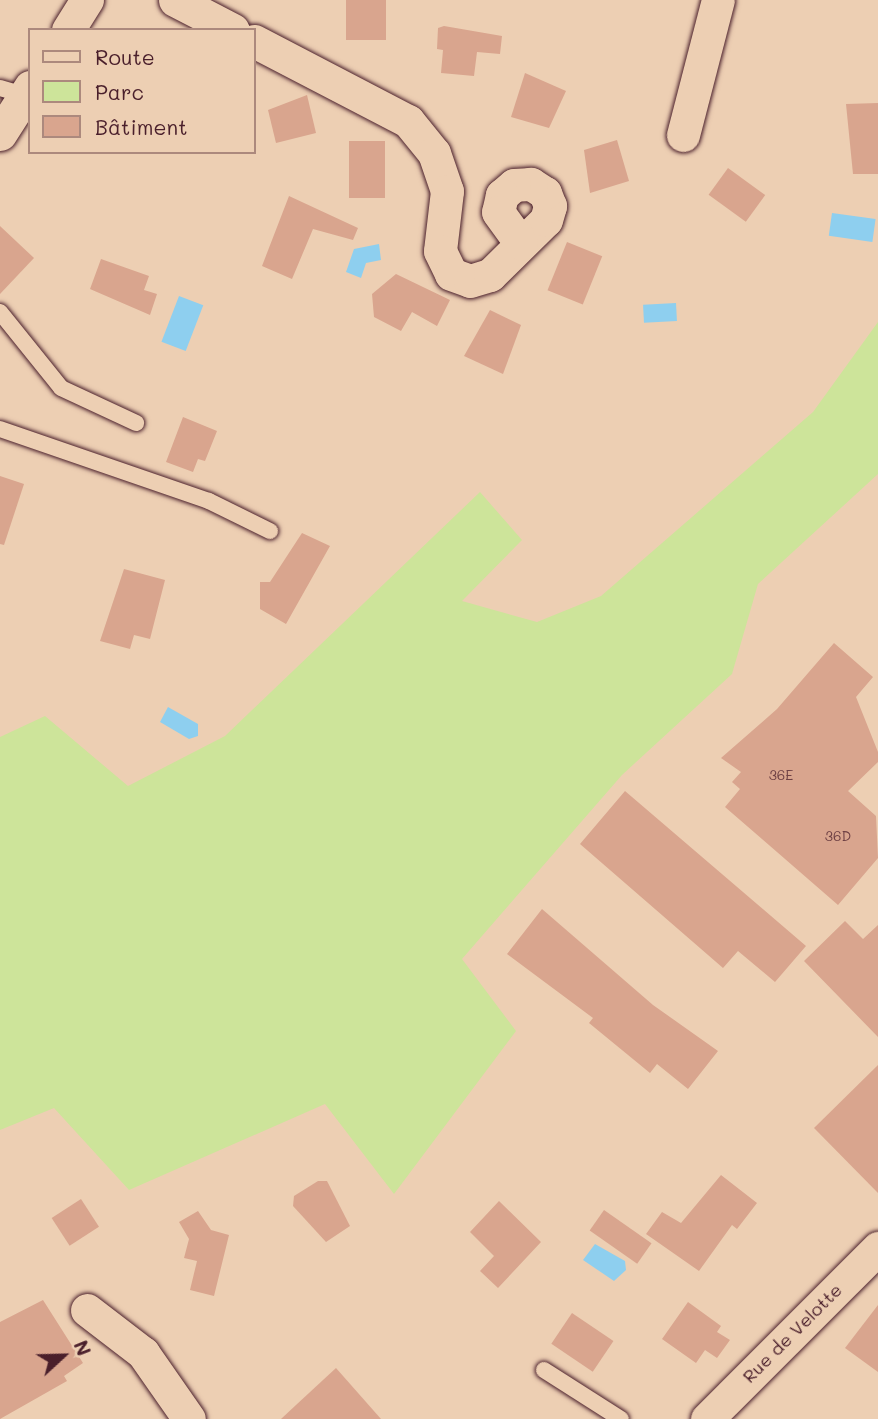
<!DOCTYPE html>
<meta charset="utf-8">
<style>
body{margin:0}
#map{position:relative;width:878px;height:1419px;overflow:hidden;background:#edcfb3;font-family:Mali,sans-serif}
div>[style]{position:absolute}
[style*='--x']{left:calc(var(--x)*1px);top:calc(var(--y)*1px);width:calc(var(--w)*1px);rotate:calc(var(--a)*1deg)}
.green>*{inset:0;background:#cde49a}
.water>*{inset:0;background:#8ecfef;transform-origin:0 0}
.building>*{inset:0;background:#d9a58e;transform-origin:0 0}
.roads{filter:drop-shadow(0 0 2px #4a1f2b) drop-shadow(0 0 2px #4a1f2b)}
.lane>*{height:16px;margin:-8px;padding:0 8px;transform-origin:8px;border-radius:8px;background:#edcfb3}
.street>*{height:33px;margin:-16.5px;padding:0 16.5px;transform-origin:16.5px;border-radius:16.5px;background:#edcfb3}
span{translate:-50% -50%;white-space:nowrap;text-align:center;line-height:1.15;-webkit-text-stroke:5px #edcfb3;paint-order:stroke}
.number-label{font-size:14px;color:#6e4044}
.number-label span{-webkit-text-stroke-width:0}
.street-label{font-size:18px;color:#4a1f2b}
.legend{position:absolute;left:28px;top:28px;width:228px;height:126px;box-sizing:border-box;background:#edcfb3;border:2px solid #ac897d;margin:0;padding:9px 12px;list-style:none;font-size:21px;color:#4a1f2b}
.legend li{display:flex;align-items:center;gap:14px;height:35px}
.legend b{width:35px;border:2px solid #ac897d}
.north{position:absolute;left:28px;top:1321px;width:70px;height:70px;-webkit-text-stroke:5px #edcfb3;paint-order:stroke;rotate:68deg;font-size:19px;font-weight:700;line-height:28px;text-align:center;color:#4a1f2b}
.north::after{content:'';display:block;margin:auto;width:24px;height:32px;background:#4a1f2b;clip-path:polygon(50% 0,100% 100%,50% 72%,0 100%)}
</style>
<div id="map">
<div class="green">
<div style="clip-path:polygon(878px 322px,878px 474px,758px 584px,732px 674px,622px 775px,462px 959px,516px 1031px,394px 1194px,325px 1104px,129px 1190px,54px 1108px,0 1130px,0 737px,45px 716px,128px 786px,225px 736px,480px 492px,522px 540px,462px 601px,537px 622px,601px 596px,813px 412px)"></div>
</div>
<div class="water">
<div style="left:832px;top:213px;width:44px;height:23px;rotate:8deg"></div>
<div style="clip-path:polygon(379px 244px,381px 260px,366px 263px,361px 278px,346px 272px,354px 249px)"></div>
<div style="left:179px;top:296px;width:26px;height:49px;rotate:21deg"></div>
<div style="left:676px;top:303px;width:18px;height:33px;rotate:87deg"></div>
<div style="clip-path:polygon(168px 707px,198px 724px,198px 736px,189px 739px,160px 722px)"></div>
<div style="clip-path:polygon(595px 1244px,625px 1261px,626px 1270px,614px 1281px,583px 1260px)"></div>
</div>
<div class="building">
<div style="left:346px;top:0;width:40px;height:40px"></div>
<div style="clip-path:polygon(444px 26px,502px 36px,500px 54px,477px 52px,474px 76px,441px 73px,443px 50px,437px 49px,438px 28px)"></div>
<div style="clip-path:polygon(525px 73px,566px 91px,549px 128px,511px 117px)"></div>
<div style="clip-path:polygon(307px 95px,316px 133px,276px 143px,268px 110px)"></div>
<div style="clip-path:polygon(878px 103px,878px 174px,853px 174px,846px 104px)"></div>
<div style="clip-path:polygon(617px 140px,629px 181px,590px 193px,584px 150px)"></div>
<div style="left:349px;top:141px;width:36px;height:57px"></div>
<div style="left:728px;top:168px;width:46px;height:33px;rotate:36deg"></div>
<div style="clip-path:polygon(289px 196px,358px 228px,353px 240px,313px 229px,292px 279px,262px 266px)"></div>
<div style="clip-path:polygon(0 226px,34px 258px,0 294px)"></div>
<div style="left:567px;top:242px;width:38px;height:52px;rotate:22deg"></div>
<div style="clip-path:polygon(101px 259px,149px 276px,144px 290px,157px 294px,150px 315px,90px 289px)"></div>
<div style="clip-path:polygon(396px 274px,450px 300px,437px 326px,412px 312px,401px 331px,374px 317px,372px 294px)"></div>
<div style="clip-path:polygon(490px 310px,521px 325px,503px 374px,464px 356px)"></div>
<div style="clip-path:polygon(183px 417px,217px 431px,205px 461px,198px 459px,193px 472px,166px 462px)"></div>
<div style="clip-path:polygon(0 476px,24px 484px,4px 545px,0 544px)"></div>
<div style="clip-path:polygon(302px 533px,330px 546px,286px 624px,260px 609px,260px 582px,270px 582px)"></div>
<div style="clip-path:polygon(124px 569px,165px 580px,150px 639px,134px 635px,130px 649px,100px 641px)"></div>
<div style="clip-path:polygon(834px 643px,873px 677px,856px 697px,878px 752px,878px 762px,848px 791px,876px 816px,878px 858px,838px 905px,725px 807px,740px 789px,732px 782px,741px 772px,721px 758px,777px 709px)"></div>
<div style="clip-path:polygon(625px 791px,806px 946px,775px 982px,738px 951px,723px 968px,580px 844px)"></div>
<div style="clip-path:polygon(542px 909px,653px 1005px,718px 1051px,688px 1089px,657px 1064px,650px 1073px,589px 1023px,593px 1018px,507px 954px)"></div>
<div style="clip-path:polygon(845px 921px,863px 939px,878px 925px,878px 1037px,804px 961px)"></div>
<div style="clip-path:polygon(878px 1065px,878px 1193px,814px 1128px)"></div>
<div style="clip-path:polygon(721px 1175px,757px 1203px,737px 1229px,732px 1225px,699px 1271px,646px 1234px,662px 1212px,681px 1223px)"></div>
<div style="clip-path:polygon(318px 1181px,327px 1181px,350px 1226px,326px 1242px,293px 1206px,294px 1196px)"></div>
<div style="left:81px;top:1199px;width:33px;height:35px;rotate:57deg"></div>
<div style="clip-path:polygon(499px 1201px,541px 1242px,498px 1288px,480px 1271px,494px 1256px,470px 1232px)"></div>
<div style="left:604px;top:1210px;width:58px;height:25px;rotate:35deg"></div>
<div style="clip-path:polygon(198px 1211px,211px 1230px,229px 1235px,214px 1296px,190px 1290px,197px 1261px,184px 1258px,189px 1239px,179px 1222px)"></div>
<div style="clip-path:polygon(43px 1300px,83px 1363px,64px 1376px,67px 1381px,0 1419px,0 1322px)"></div>
<div style="clip-path:polygon(688px 1302px,721px 1326px,717px 1332px,730px 1340px,717px 1358px,705px 1350px,696px 1363px,662px 1339px)"></div>
<div style="clip-path:polygon(878px 1305px,878px 1372px,845px 1348px)"></div>
<div style="left:572px;top:1313px;width:50px;height:37px;rotate:34deg"></div>
<div style="clip-path:polygon(336px 1368px,381px 1419px,281px 1419px,296px 1405px)"></div>
</div>
<div class="roads">
<div class="lane">
<div style="--x:0;--y:88;--w:25;--a:16"></div>
<div style="--x:0;--y:312;--w:97;--a:51.2"></div>
<div style="--x:61;--y:388;--w:83;--a:25"></div>
<div style="--x:0;--y:429;--w:221;--a:19"></div>
<div style="--x:209;--y:501;--w:68;--a:26.2"></div>
<div style="--x:544;--y:1370;--w:91;--a:32.5"></div>
</div>
<div class="street">
<div style="--x:175;--y:0;--w:65;--a:27.3"></div>
<div style="--x:68;--y:30;--w:36;--a:-58"></div>
<div style="--x:254;--y:41;--w:174;--a:27.5"></div>
<div style="--x:408;--y:121;--w:41;--a:50.9"></div>
<div style="--x:434;--y:153;--w:40;--a:71.1"></div>
<div style="--x:447;--y:191;--w:60;--a:96.7"></div>
<div style="--x:440;--y:251;--w:25;--a:64"></div>
<div style="--x:451;--y:274;--w:20;--a:20"></div>
<div style="--x:470;--y:281;--w:21;--a:-17"></div>
<div style="--x:490;--y:275;--w:78;--a:-44.5"></div>
<div style="--x:546;--y:220;--w:15;--a:-74"></div>
<div style="--x:550;--y:206;--w:14;--a:-111"></div>
<div style="--x:545;--y:193;--w:17;--a:-147"></div>
<div style="--x:531;--y:184;--w:17;--a:177"></div>
<div style="--x:514;--y:185;--w:16;--a:140"></div>
<div style="--x:502;--y:195;--w:17;--a:103"></div>
<div style="--x:498;--y:212;--w:39;--a:54"></div>
<div style="--x:0;--y:134;--w:56;--a:-57.4"></div>
<div style="--x:683;--y:135;--w:139;--a:-75.5"></div>
<div style="--x:87;--y:1310;--w:71;--a:37.5"></div>
<div style="--x:143;--y:1353;--w:80;--a:55.1"></div>
<div style="--x:707;--y:1419;--w:242;--a:-45"></div>
</div>
</div>
<div class="number-label">
<span style="left:781px;top:775px">36E</span>
<span style="left:838px;top:836px">36D</span>
</div>
<div class="street-label">
<span style="left:792px;top:1333px;rotate:-45deg">Rue de Velotte</span>
</div>
<ul class="legend">
<li><b style="height:9px;background:#edcfb3"></b>Route</li>
<li><b style="height:19px;background:#cde49a"></b>Parc</li>
<li><b style="height:19px;background:#d9a58e"></b>Bâtiment</li>
</ul>
<div class="north">N</div>
</div>
